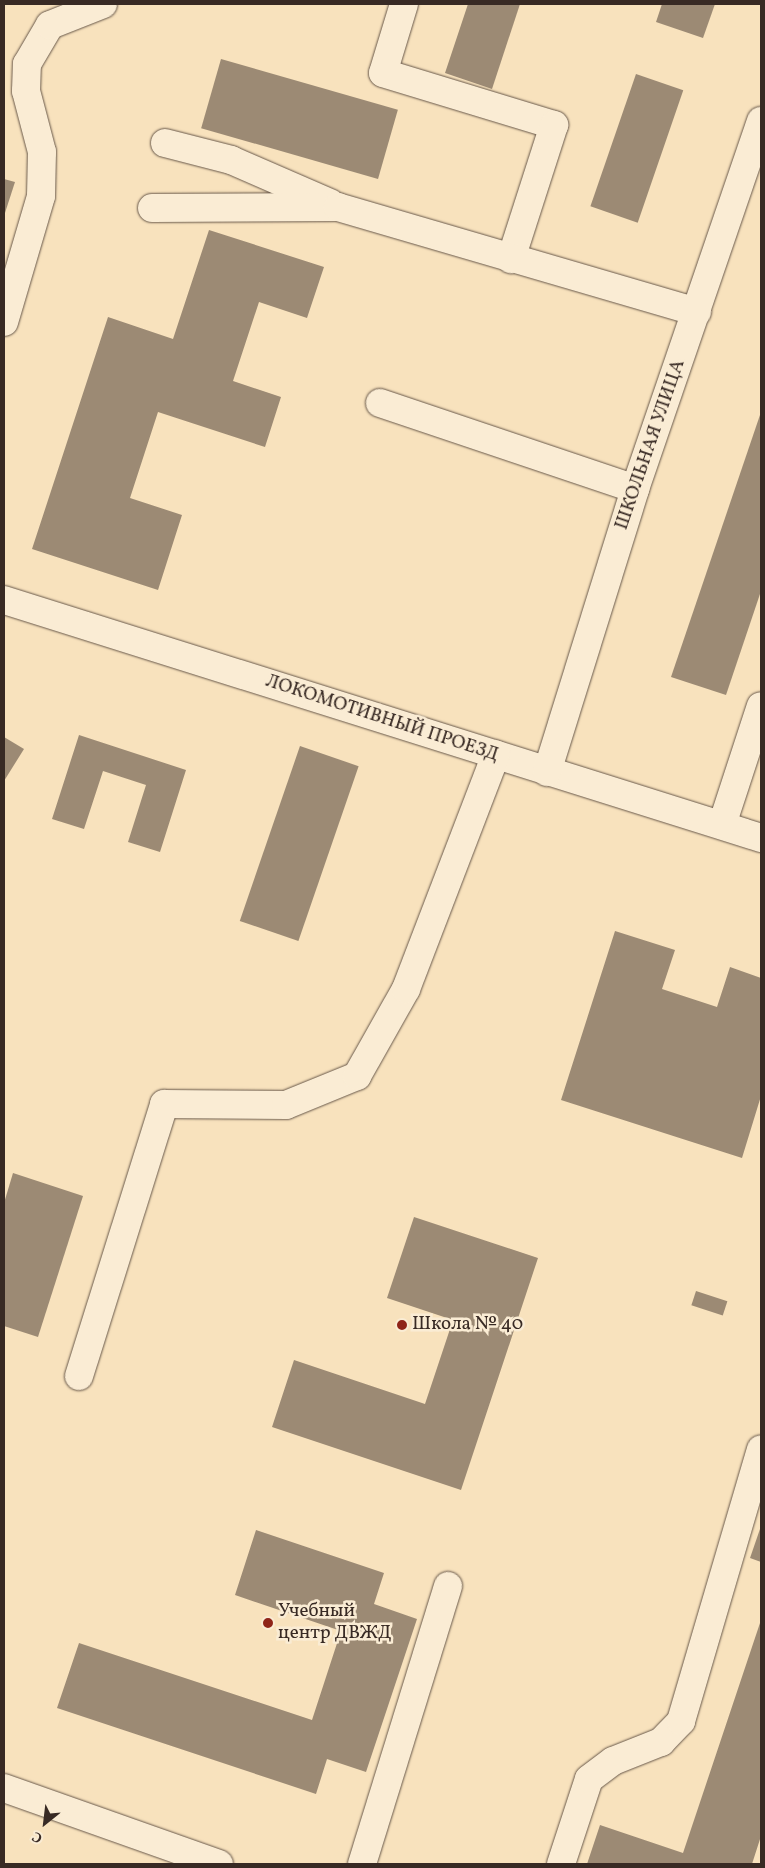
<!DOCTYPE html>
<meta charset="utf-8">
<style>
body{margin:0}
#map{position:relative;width:765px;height:1868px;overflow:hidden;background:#f8e2bd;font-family:Vollkorn,serif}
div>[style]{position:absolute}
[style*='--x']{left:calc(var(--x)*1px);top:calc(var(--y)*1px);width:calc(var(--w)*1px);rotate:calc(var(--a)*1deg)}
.building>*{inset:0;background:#9c8a74;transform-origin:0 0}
.roads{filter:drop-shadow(0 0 1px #68584a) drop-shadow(0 0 1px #68584a)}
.minor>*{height:28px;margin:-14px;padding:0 14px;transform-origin:14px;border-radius:14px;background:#faecd4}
.dots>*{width:14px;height:14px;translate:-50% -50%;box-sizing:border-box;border:2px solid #faecd4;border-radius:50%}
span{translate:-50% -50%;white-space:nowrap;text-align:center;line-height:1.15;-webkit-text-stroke:5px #faecd4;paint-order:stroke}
.street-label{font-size:19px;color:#382a24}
.poi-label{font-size:19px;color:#382a24}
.left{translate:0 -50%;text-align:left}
.frame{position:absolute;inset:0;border:5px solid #382a24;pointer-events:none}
.north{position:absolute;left:20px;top:1798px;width:50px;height:50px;-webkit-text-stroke:4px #faecd4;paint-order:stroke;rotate:209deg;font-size:14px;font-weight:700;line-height:20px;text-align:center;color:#382a24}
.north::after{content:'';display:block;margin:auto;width:18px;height:22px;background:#382a24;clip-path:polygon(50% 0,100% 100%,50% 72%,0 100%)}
</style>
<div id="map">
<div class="building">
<div style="clip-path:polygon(468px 4px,520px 4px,492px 89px,445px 73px)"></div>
<div style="clip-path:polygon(662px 4px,715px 4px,703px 38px,656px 22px)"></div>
<div style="left:221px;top:59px;width:184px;height:72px;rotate:16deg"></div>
<div style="left:636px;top:74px;width:50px;height:140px;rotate:19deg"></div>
<div style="clip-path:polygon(4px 179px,15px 182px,4px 216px)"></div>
<div style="clip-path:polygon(209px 230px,324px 267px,307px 318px,259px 302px,233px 381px,281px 397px,265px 447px,158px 412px,130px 498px,182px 515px,158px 590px,32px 549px,108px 317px,173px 339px)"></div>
<div style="clip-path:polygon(761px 412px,761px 591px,726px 695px,671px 677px)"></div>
<div style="clip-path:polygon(79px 735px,186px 770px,160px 852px,128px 842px,146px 785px,103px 771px,84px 829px,52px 819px)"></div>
<div style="clip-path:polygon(4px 737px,24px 749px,4px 781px)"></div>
<div style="left:300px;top:746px;width:62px;height:185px;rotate:19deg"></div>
<div style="clip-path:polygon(615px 931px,675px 950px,662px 989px,717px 1007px,730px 967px,761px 978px,761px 1096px,742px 1158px,561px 1100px)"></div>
<div style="clip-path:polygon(13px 1173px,83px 1196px,38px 1337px,4px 1326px,4px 1203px)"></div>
<div style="clip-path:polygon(414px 1217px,538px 1258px,461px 1490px,272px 1427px,294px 1360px,425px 1404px,453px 1320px,387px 1298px)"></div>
<div style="left:696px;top:1291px;width:33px;height:15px;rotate:18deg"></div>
<div style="clip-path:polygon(761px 1526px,761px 1562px,750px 1558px)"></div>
<div style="clip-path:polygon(256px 1530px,384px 1573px,374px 1604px,417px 1619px,366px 1772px,327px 1759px,316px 1794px,57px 1708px,79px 1643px,312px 1720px,341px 1631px,235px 1595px)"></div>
<div style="clip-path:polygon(761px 1620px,761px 1836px,752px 1864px,587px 1864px,600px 1825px,683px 1853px)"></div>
</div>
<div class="roads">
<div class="minor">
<div style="--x:404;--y:4;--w:72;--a:106.9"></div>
<div style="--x:383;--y:73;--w:179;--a:16.9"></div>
<div style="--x:554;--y:125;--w:141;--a:107.8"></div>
<div style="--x:165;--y:143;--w:68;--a:14.4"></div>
<div style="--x:231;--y:160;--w:108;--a:23.5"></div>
<div style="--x:152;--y:208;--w:186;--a:-0.3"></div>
<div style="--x:338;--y:207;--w:374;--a:16.3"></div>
<div style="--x:4;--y:322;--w:131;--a:-73.6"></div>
<div style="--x:41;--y:196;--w:44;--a:-88.7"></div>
<div style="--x:42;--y:152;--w:63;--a:-104.7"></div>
<div style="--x:26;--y:91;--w:27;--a:-88"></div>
<div style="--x:27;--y:64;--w:45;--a:-59.5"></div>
<div style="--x:50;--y:25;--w:57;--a:-21.6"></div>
<div style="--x:380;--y:403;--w:269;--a:18.6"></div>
<div style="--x:4;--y:600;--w:794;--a:17.45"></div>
<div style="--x:547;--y:772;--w:296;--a:-72.7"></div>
<div style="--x:635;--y:489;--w:389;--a:-71.1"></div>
<div style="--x:722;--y:825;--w:125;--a:-71.9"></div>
<div style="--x:79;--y:1376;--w:285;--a:-72.6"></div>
<div style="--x:164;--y:1104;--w:122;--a:0.5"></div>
<div style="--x:286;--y:1105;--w:77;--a:-22.2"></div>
<div style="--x:357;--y:1076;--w:100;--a:-60.6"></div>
<div style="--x:406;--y:989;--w:251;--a:-69"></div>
<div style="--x:4;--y:1788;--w:228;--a:19.5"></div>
<div style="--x:362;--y:1864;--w:291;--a:-72.8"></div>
<div style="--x:561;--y:1864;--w:89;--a:-71.8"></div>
<div style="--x:589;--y:1779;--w:30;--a:-37"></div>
<div style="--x:613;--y:1761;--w:52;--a:-21.6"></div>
<div style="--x:661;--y:1742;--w:29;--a:-46"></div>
<div style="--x:681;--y:1721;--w:283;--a:-73.6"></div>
</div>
</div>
<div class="dots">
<div style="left:402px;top:1325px;background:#8f2418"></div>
<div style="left:268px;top:1623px;background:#8f2418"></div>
</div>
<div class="street-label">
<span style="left:651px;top:445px;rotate:-71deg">ШКОЛЬНАЯ УЛИЦА</span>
<span style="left:382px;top:719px;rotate:18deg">ЛОКОМОТИВНЫЙ ПРОЕЗД</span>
</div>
<div class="poi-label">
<span class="left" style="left:412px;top:1325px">Школа № 40</span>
<span class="left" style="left:278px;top:1623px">Учебный<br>центр ДВЖД</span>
</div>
<div class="frame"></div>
<div class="north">С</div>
</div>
